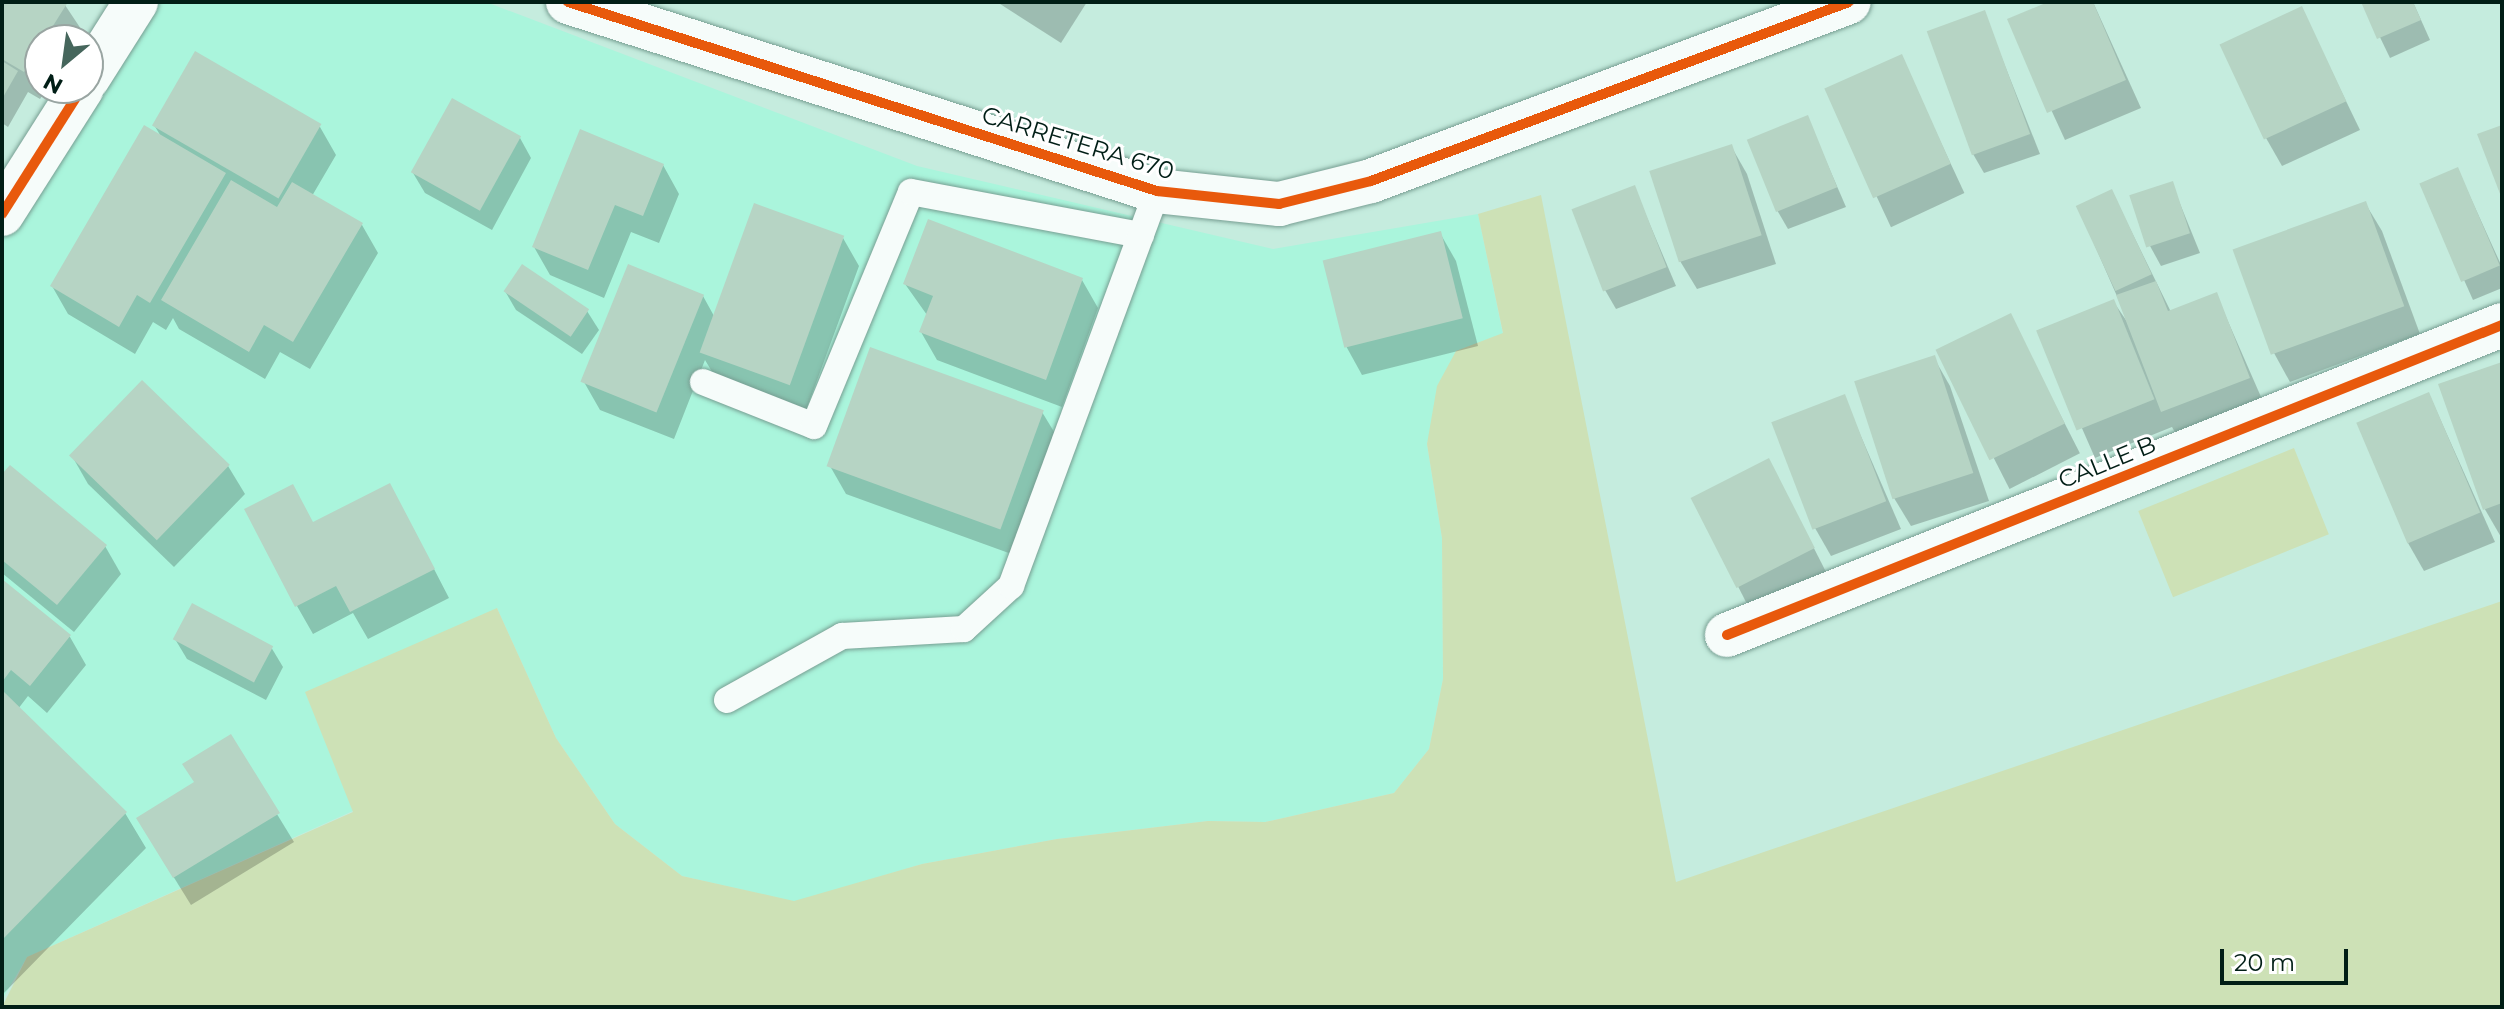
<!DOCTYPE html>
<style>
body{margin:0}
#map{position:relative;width:2504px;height:1009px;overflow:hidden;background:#c5ecde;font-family:Montserrat,sans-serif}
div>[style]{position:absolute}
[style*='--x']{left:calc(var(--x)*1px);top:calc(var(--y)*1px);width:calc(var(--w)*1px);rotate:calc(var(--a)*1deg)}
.built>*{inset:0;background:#aaf5dc}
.green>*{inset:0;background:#cde1b6;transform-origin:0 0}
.shadow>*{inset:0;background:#0003;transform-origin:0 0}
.building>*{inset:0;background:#b6d4c4;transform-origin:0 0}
.roads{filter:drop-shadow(0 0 2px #779e92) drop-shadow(0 0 2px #779e92)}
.service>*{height:26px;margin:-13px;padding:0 13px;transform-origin:13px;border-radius:13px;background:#f6fcfa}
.minor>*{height:44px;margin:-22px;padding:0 22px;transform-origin:22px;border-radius:22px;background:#f6fcfa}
.tertiary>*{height:44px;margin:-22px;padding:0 22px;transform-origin:22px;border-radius:22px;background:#f6fcfa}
.cycleway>*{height:10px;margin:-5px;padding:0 5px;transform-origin:5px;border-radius:5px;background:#e8590c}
span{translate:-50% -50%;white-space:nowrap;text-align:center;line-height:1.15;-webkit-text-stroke:6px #fff;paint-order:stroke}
.street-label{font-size:24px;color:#011e16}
.frame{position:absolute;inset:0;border:4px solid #011e16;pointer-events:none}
.north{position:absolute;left:24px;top:24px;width:80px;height:80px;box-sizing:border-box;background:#fff;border:2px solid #99a5a2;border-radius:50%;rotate:209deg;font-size:22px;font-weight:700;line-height:32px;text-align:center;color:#011e16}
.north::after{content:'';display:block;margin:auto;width:28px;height:36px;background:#46665c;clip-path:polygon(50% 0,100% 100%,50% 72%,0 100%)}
.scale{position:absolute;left:2220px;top:949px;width:128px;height:36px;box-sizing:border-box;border:4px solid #011e16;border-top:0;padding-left:10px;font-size:24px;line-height:28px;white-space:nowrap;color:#011e16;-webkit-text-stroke:6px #fff;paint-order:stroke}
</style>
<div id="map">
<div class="built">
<div style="clip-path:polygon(118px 2px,486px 2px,917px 166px,1273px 249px,1478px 214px,1503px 334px,1456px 351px,1427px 444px,1442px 538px,1443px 679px,1429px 749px,1394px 793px,1265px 822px,1208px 821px,1057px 839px,922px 864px,795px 902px,682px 876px,615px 824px,556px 738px,497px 608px,353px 811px,27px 957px,2px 1000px,2px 181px)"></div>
</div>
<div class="green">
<div style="clip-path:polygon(1541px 195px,1676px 882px,2502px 601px,2502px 1007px,2px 1007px,27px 957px,353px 812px,305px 692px,497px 608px,556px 738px,615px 824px,682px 876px,794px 901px,922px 864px,1057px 839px,1208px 821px,1265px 822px,1394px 793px,1429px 749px,1443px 679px,1442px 538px,1427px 444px,1437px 386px,1456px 351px,1503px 333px,1478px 214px)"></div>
<div style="left:2294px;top:448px;width:93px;height:168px;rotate:68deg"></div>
</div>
<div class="shadow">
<div style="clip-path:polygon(2px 2px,63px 2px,83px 32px,78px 40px,40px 40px,40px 88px,48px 88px,40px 99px,28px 92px,8px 127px,2px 123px)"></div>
<div style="clip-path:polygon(997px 2px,1087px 2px,1061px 43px)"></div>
<div style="clip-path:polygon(2053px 2px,2093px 2px,2141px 108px,2065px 140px,2010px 20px)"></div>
<div style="clip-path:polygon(2363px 2px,2413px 2px,2430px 40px,2390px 58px)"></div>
<div style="clip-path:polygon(2301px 8px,2360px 130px,2282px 166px,2266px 138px)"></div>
<div style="clip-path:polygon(1984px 13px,2040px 154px,1984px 173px,1973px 154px)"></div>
<div style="left:1901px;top:57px;width:150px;height:81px;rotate:65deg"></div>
<div style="clip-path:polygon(1807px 117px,1846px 207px,1788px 229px,1777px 210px)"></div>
<div style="clip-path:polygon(154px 125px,320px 127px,336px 155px,312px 196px,362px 225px,378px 253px,310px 369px,280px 352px,265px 379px,179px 329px,173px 318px,166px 330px,153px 322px,135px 354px,68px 314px,52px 286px,162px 138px)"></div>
<div style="clip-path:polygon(520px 138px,531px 158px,492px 230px,425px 193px,413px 173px)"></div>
<div style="clip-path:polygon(1731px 146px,1747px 174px,1776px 264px,1697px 289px,1680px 261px)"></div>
<div style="clip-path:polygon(663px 165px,679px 194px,659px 243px,631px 232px,604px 298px,550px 275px,534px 247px)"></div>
<div style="clip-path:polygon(2458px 170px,2502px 267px,2502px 288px,2473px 300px,2421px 184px)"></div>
<div style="clip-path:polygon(2172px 184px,2200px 253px,2161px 266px,2150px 246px)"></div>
<div style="clip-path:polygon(1634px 187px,1676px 286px,1616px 309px,1605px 290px)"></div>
<div style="clip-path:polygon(2112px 192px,2171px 312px,2216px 294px,2265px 406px,2179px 439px,2172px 427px,2095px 458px,2039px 330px,2113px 301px,2130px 326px,2078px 207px)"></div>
<div style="clip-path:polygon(2365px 203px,2382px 231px,2420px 334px,2290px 382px,2274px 353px,2236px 251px)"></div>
<div style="clip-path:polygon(1440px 233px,1456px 261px,1478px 346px,1362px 375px,1346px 346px)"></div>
<div style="clip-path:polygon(843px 238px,859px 266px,805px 413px,717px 380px,705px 360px,674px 439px,600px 410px,584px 382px,703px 296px,714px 316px)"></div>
<div style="clip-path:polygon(1082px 280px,1098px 308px,1062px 407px,937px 360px,921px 332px,927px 315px,905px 284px)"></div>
<div style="clip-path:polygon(505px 291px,587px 311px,599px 330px,582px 354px,516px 310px)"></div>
<div style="left:2010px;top:316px;width:154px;height:79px;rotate:63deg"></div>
<div style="clip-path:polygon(1934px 358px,1950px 386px,1989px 501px,1911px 526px,1894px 498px)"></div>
<div style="clip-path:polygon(2502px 364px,2502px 537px,2501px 537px,2483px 506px)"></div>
<div style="clip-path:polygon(2429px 394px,2495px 542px,2424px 571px,2408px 543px)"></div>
<div style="clip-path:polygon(1844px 397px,1901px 529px,1831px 556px,1815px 528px)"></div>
<div style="clip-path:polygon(1042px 412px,1059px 440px,1017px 556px,846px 494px,830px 466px)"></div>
<div style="clip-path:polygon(72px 456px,228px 466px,245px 494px,174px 567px,88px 484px)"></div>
<div style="left:1769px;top:460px;width:131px;height:85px;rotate:63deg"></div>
<div style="clip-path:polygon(2px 477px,105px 546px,121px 574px,74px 632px,2px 573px)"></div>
<div style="clip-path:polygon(405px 513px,449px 598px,368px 639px,353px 613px,313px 634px,297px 606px,313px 524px)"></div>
<div style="clip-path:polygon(2px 582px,70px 637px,86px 665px,47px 713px,28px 696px,18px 709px,125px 813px,146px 848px,2px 995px)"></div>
<div style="clip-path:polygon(175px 639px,271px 647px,283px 667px,266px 700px,187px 659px)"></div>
<div style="clip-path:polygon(230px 737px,294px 842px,191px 905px,155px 847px)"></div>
</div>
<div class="building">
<div style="clip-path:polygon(2px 2px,68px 2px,24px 72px,2px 59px)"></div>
<div style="clip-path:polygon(2048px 2px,2093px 2px,2126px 80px,2047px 113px,2007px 19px)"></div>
<div style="clip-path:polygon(2361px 2px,2413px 2px,2421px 20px,2377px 39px)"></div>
<div style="left:2302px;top:6px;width:105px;height:91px;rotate:65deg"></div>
<div style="left:1985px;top:10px;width:132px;height:62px;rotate:70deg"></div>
<div style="left:195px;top:51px;width:146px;height:86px;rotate:30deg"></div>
<div style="left:1902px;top:54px;width:120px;height:85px;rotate:66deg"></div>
<div style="clip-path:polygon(2px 61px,18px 71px,2px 99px)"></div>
<div style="left:452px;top:98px;width:79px;height:85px;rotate:29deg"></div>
<div style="left:1808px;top:115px;width:78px;height:66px;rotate:68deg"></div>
<div style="clip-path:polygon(144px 125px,226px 173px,150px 303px,137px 295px,119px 327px,50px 286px)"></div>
<div style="clip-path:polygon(2502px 125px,2502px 199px,2477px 134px)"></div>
<div style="clip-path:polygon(580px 129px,664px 164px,643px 216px,615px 205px,588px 270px,532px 247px)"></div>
<div style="left:1732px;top:144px;width:96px;height:87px;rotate:72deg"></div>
<div style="left:2458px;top:167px;width:107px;height:42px;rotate:67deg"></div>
<div style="clip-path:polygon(231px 180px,277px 207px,292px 182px,363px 223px,293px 342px,264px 325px,249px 352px,161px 300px)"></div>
<div style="left:2173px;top:181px;width:55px;height:46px;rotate:72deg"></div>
<div style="left:1635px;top:185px;width:88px;height:68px;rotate:69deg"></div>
<div style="left:2112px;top:189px;width:94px;height:40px;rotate:65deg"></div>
<div style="left:2366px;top:201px;width:112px;height:142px;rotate:70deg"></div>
<div style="left:754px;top:203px;width:96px;height:159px;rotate:20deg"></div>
<div style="clip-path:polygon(928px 219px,1083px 278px,1046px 380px,919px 332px,933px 296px,903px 284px)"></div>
<div style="left:1441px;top:231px;width:90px;height:122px;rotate:76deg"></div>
<div style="left:522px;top:264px;width:81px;height:33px;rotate:34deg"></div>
<div style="left:628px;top:264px;width:82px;height:127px;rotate:22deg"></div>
<div style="clip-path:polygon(2156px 281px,2168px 311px,2217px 292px,2250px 378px,2161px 412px,2116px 295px)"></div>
<div style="left:2114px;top:299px;width:108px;height:84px;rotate:68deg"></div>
<div style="left:2011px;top:313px;width:123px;height:84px;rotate:64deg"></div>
<div style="left:870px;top:347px;width:185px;height:127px;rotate:20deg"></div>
<div style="left:1935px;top:355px;width:124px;height:85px;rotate:72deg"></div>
<div style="clip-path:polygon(2502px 362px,2502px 503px,2483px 510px,2438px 384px)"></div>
<div style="left:142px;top:380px;width:122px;height:105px;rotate:44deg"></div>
<div style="left:2429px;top:392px;width:131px;height:79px;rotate:67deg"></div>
<div style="left:1845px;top:394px;width:115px;height:79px;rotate:69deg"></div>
<div style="left:1769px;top:458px;width:101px;height:88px;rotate:63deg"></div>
<div style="clip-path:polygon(10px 465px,107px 545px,57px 605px,2px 560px,2px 474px)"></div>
<div style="clip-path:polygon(390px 483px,435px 569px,350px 612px,336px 586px,295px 607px,244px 509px,293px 484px,313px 522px)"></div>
<div style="clip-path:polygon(2px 579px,71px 635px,30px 686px,11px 670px,2px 682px)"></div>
<div style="left:192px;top:603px;width:92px;height:41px;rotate:28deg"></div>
<div style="clip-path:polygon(2px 690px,127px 812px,2px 940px)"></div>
<div style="clip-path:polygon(231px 734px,280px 813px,173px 878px,136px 818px,194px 782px,182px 764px)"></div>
</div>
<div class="roads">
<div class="service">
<div style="--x:703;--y:382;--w:119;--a:21.6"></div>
<div style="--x:814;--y:426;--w:253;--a:-67.5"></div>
<div style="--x:911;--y:192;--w:234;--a:10.6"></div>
<div style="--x:727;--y:700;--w:132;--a:-29.1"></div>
<div style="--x:842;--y:636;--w:122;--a:-3.3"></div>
<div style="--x:964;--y:629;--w:64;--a:-42.5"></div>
<div style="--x:1011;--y:586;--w:421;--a:-69.7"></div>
</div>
<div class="minor">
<div style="--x:1727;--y:635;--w:835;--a:-21.8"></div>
</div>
<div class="tertiary">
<div style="--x:568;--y:2;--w:619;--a:17.79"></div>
<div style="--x:1157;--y:191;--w:123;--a:6.1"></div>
<div style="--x:1279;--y:204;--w:95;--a:-14"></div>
<div style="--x:1371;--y:181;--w:510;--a:-20.53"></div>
<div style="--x:88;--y:78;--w:90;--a:-57.7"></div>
<div style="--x:2;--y:214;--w:149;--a:-57.6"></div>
</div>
</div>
<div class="cycleway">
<div style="--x:568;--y:2;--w:619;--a:17.79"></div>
<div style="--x:1157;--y:191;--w:123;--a:6.1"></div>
<div style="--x:1279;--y:204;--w:95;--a:-14"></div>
<div style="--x:1371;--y:181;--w:510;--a:-20.53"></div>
<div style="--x:2;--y:214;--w:149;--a:-57.6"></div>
<div style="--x:1727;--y:635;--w:835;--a:-21.8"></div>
</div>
<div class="street-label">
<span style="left:1078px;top:143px;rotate:17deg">CARRETERA 670</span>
<span style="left:2107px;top:462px;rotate:-22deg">CALLE B</span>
</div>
<div class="frame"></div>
<div class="north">N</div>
<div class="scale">20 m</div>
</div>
